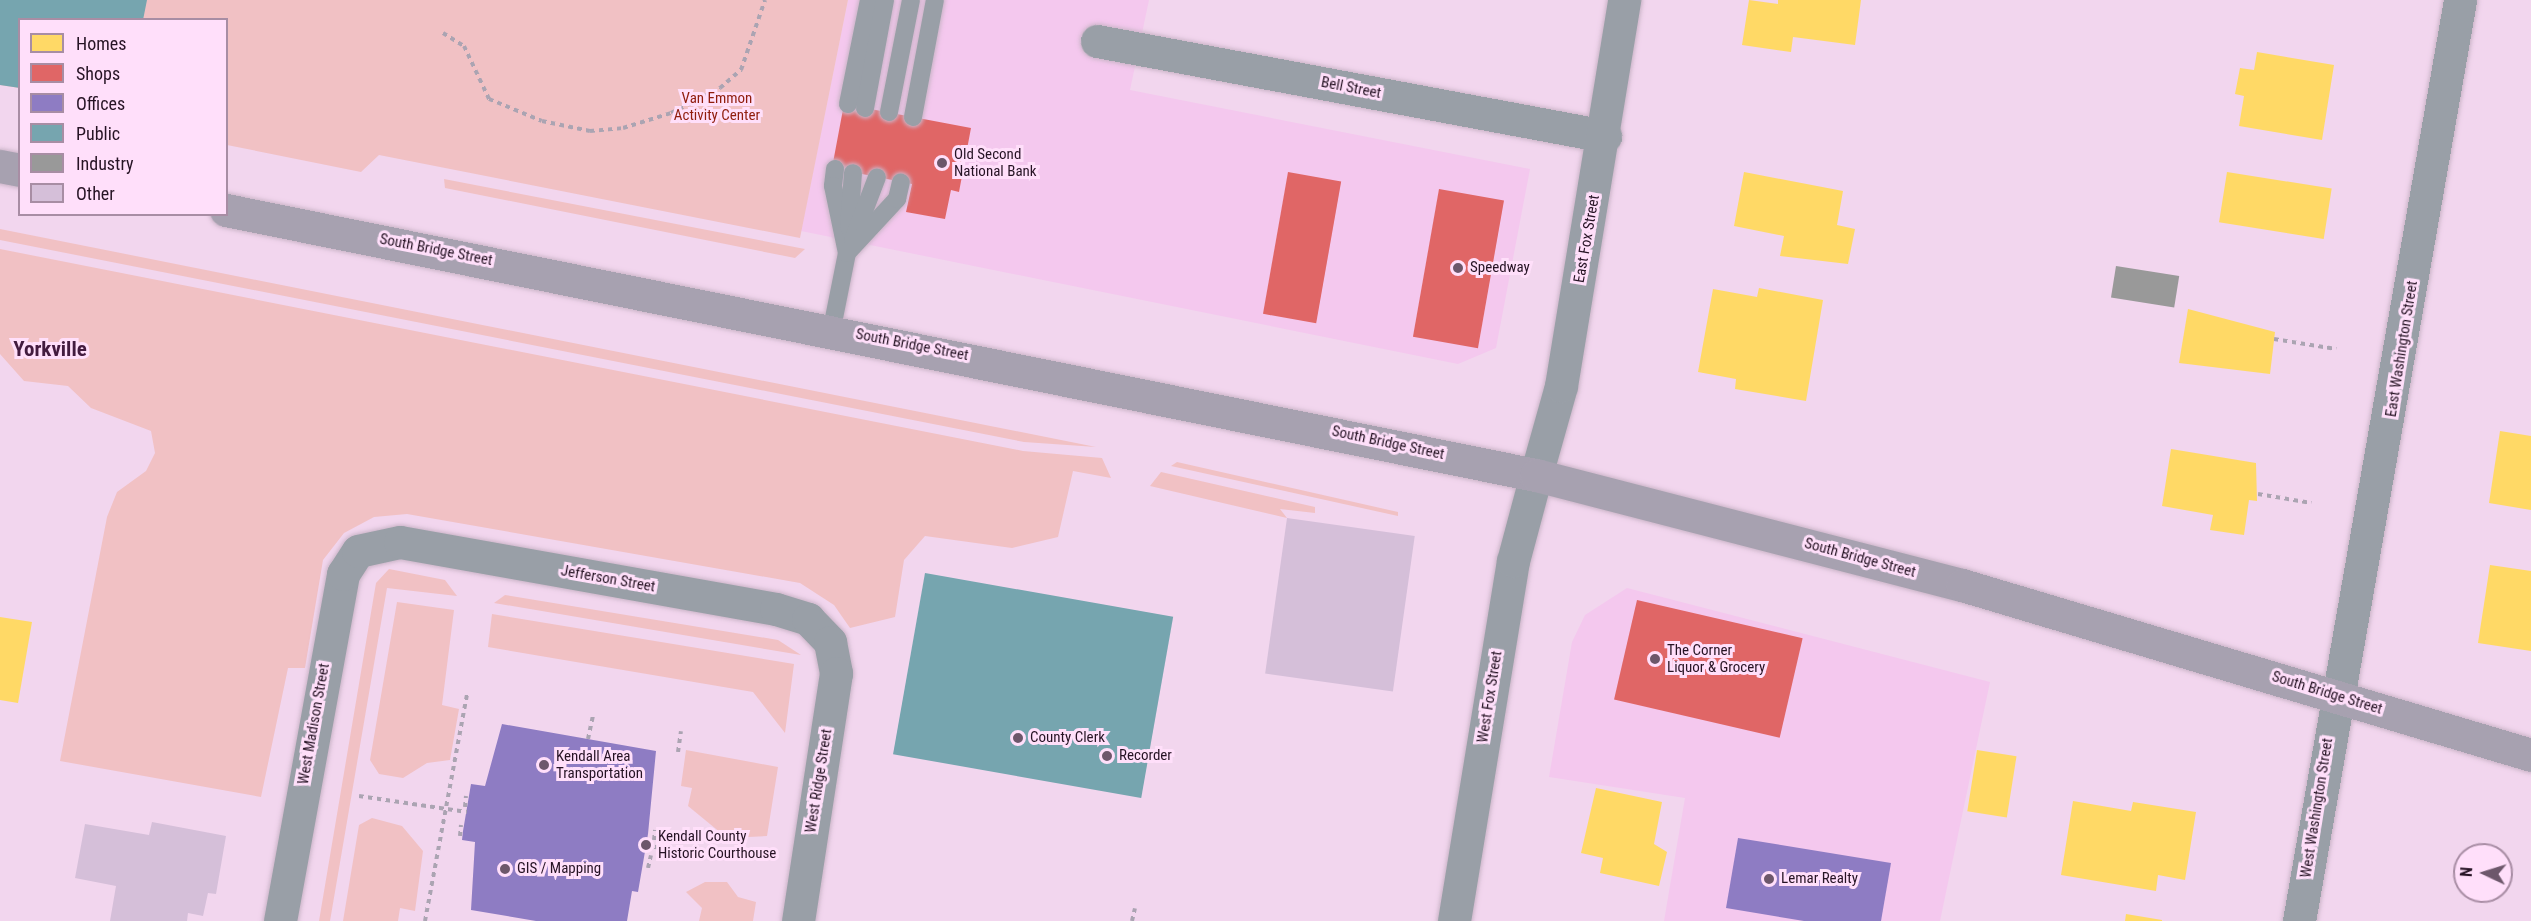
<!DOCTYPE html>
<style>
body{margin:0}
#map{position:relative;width:2531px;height:921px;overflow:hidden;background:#f2d6ee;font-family:"Roboto Condensed",sans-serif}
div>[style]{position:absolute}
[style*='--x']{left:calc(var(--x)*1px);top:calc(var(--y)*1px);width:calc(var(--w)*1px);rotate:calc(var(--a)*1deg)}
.built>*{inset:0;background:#f4c8ee}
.green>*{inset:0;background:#f1c1c4}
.homes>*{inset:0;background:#ffd966;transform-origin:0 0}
.shops>*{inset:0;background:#e06666;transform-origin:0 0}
.offices>*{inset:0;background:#8e7cc3}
.public>*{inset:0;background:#76a5af;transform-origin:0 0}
.industry>*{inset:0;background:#999;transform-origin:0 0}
.building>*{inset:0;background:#d5bfd9;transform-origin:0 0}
.path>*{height:4px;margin-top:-2px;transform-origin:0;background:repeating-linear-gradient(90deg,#aba4b2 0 4.5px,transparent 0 9px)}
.roads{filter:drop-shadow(0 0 2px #cbb5c8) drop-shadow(0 0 2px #cbb5c8)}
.service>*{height:18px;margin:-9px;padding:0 9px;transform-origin:9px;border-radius:9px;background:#999fa7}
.minor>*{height:33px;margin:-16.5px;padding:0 16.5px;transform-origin:16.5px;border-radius:16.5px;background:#999fa7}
.tertiary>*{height:33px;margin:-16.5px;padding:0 16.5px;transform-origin:16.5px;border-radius:16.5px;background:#999fa7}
.trunk>*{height:33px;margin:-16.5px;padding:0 16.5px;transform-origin:16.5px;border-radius:16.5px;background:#a7a1b0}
.dots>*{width:16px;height:16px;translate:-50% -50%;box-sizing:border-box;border:3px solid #ffdffa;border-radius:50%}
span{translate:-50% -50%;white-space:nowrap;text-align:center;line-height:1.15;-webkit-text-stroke:6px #ffdffa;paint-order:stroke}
.street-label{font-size:15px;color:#261324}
.park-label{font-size:15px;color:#901d0d}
.poi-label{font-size:15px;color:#261324}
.left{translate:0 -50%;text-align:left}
.district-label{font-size:21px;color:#431b3f;font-weight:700}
.legend{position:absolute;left:18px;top:18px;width:210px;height:198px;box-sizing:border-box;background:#ffdffa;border:2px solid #a88da4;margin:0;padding:8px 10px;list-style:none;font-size:18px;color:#261324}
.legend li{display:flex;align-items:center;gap:12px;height:30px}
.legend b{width:30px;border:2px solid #a88da4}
.north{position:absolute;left:2453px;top:843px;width:60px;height:60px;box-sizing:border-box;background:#ffdffa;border:2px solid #a88da4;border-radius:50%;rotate:274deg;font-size:16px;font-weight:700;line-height:24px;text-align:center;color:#261324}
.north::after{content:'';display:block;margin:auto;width:21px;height:27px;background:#6d576b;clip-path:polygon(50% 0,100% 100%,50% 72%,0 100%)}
</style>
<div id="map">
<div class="built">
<div style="clip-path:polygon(848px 0,1149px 0,1130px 90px,1530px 169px,1496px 348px,1458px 364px,801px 231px)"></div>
<div style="clip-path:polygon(1627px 588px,1990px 682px,1940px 921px,1664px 921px,1685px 798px,1549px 777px,1572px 642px,1585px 615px)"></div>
</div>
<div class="green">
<div style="clip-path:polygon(0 0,848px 0,800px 238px,379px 155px,361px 172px,227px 145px,226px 20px,20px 20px,19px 88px,0 85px)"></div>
<div style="clip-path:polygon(444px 179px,805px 249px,795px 258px,445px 188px)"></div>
<div style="clip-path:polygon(0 229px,1096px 447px,1024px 442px,0 240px)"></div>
<div style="clip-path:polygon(0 249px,1023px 451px,1102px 458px,1111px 478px,1073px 471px,1058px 537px,1012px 548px,925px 536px,904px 560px,895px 617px,850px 628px,834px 605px,800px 583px,407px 514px,374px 517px,344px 533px,323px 560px,305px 668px,288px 668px,261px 797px,60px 761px,107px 517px,117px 492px,146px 471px,155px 453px,151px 431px,91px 408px,68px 386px,24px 381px,0 354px)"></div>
<div style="clip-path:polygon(1177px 462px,1398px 512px,1398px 516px,1171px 466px)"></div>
<div style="clip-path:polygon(1161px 472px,1315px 507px,1315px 513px,1280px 509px,1287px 518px,1150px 486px)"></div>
<div style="clip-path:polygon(389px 569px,445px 580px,457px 596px,387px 588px,330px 921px,319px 921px,376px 583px)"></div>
<div style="clip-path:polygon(505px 595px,778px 640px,801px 655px,494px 603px)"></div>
<div style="clip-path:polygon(397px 602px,454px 610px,442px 705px,459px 709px,450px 760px,427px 763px,403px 778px,379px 774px,370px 760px)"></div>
<div style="clip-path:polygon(492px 614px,794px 664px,785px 733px,753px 692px,488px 647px)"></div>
<div style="clip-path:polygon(686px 750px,778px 767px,767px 836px,727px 838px,688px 806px,692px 788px,681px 786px)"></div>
<div style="clip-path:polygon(372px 818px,402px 826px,423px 851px,415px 911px,400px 908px,398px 921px,343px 921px,359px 825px)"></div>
<div style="clip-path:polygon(705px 882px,727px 882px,738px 897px,756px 902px,753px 921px,699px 921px,702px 908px,686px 892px)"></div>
</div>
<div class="homes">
<div style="clip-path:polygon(1749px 0,1778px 4px,1778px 0,1861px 0,1855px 45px,1793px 37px,1791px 52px,1742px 45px)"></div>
<div style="clip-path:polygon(2257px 52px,2334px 65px,2322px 140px,2239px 126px,2244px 96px,2235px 94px,2240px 68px,2254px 70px)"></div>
<div style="clip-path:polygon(1744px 172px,1843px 191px,1837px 225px,1855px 229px,1848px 264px,1780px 256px,1784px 236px,1734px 226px)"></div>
<div style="left:2227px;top:172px;width:106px;height:51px;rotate:9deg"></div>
<div style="clip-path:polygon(1759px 288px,1823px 300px,1806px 401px,1735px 389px,1736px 379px,1698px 372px,1713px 289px,1757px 297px)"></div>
<div style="clip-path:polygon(2188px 309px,2275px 332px,2270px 374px,2179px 363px)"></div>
<div style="clip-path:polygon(2500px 431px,2531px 436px,2531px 510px,2489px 503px)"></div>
<div style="clip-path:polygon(2171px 449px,2256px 463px,2257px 501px,2249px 500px,2244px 535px,2210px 530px,2213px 515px,2162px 506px)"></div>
<div style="clip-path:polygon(2490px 565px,2531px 571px,2531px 651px,2478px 643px)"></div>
<div style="clip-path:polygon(0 617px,32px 622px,18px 703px,0 700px)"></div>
<div style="left:1977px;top:750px;width:40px;height:62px;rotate:9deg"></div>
<div style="clip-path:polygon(1596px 788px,1662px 802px,1654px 844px,1667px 852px,1659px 886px,1600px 873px,1603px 858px,1581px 853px)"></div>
<div style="clip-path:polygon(2073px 801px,2131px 811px,2133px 802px,2196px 812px,2185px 880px,2158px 875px,2156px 891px,2061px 875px)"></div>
<div style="clip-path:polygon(2126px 914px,2162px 920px,2162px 921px,2125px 921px)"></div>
</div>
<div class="shops">
<div style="clip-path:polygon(844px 104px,971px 128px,959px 192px,951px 190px,945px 219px,906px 212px,912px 184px,832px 168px)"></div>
<div style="left:1288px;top:172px;width:54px;height:144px;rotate:10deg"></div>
<div style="left:1439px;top:189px;width:66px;height:150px;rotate:10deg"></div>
<div style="left:1637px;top:600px;width:170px;height:102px;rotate:13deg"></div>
</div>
<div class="offices">
<div style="clip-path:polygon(502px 724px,656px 751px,648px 834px,638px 892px,632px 891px,627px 921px,536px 921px,471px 910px,475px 842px,462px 840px,463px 831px,471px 784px,485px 786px)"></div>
<div style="clip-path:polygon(1738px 838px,1891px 863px,1881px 921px,1804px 921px,1726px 908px)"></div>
</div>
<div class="public">
<div style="clip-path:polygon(0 0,147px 0,143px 20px,20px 20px,20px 88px,0 85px)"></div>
<div style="left:925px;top:573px;width:252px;height:184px;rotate:10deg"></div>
</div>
<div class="industry">
<div style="left:2116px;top:266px;width:64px;height:32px;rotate:9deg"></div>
</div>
<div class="building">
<div style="left:1287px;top:518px;width:129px;height:157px;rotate:8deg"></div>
<div style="clip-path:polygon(152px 822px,226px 836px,216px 894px,208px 893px,203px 916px,188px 913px,187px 921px,110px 921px,116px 886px,75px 878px,85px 824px,149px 835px)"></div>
</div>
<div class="path">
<div style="--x:443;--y:33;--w:25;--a:32"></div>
<div style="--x:464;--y:46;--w:59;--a:64.7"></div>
<div style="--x:489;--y:99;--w:57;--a:22.5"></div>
<div style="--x:542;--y:121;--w:49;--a:11.8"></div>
<div style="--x:590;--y:131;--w:33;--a:-5"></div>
<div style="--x:623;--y:128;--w:50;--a:-17.4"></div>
<div style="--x:671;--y:113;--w:55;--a:-27"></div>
<div style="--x:720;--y:88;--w:28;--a:-41"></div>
<div style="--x:741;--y:70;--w:74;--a:-71.1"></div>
<div style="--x:2274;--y:339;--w:63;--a:9.2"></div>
<div style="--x:2258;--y:494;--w:54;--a:9.6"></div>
<div style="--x:588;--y:739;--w:24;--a:-78"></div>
<div style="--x:678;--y:752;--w:21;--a:-82"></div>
<div style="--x:359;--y:796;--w:109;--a:8.4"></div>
<div style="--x:465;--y:807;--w:11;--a:-85"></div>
<div style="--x:460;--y:836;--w:11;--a:-85"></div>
<div style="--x:654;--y:840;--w:10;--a:-84"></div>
<div style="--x:646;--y:845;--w:29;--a:12"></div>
<div style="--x:648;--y:868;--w:13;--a:-77"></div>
<div style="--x:425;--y:921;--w:231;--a:-79.5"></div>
<div style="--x:1132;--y:921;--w:13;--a:-77"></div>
</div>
<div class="roads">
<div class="service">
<div style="--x:848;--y:104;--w:106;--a:-78.6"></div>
<div style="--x:865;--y:108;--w:110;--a:-79.5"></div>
<div style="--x:889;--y:112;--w:114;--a:-78.9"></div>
<div style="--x:913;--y:117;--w:119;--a:-79.4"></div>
<div style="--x:835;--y:169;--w:17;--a:97"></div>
<div style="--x:833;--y:186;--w:68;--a:78.2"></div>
<div style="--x:849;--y:227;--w:54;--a:-85.8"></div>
<div style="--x:853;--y:240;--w:67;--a:-69.1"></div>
<div style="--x:832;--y:328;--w:76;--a:-78.7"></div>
<div style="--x:847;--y:253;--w:74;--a:-47.2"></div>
<div style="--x:897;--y:199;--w:17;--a:-77"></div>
</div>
<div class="minor">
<div style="--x:1097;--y:41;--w:517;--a:10.59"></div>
<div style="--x:1536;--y:475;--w:92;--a:-74.3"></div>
<div style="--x:1561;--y:386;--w:391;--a:-80.7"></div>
<div style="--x:280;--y:921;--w:353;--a:-79.7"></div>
<div style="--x:343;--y:574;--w:27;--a:-57"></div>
<div style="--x:358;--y:551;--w:43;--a:-12.1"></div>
<div style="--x:400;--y:542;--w:382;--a:10.1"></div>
<div style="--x:776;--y:609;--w:34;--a:17"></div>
<div style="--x:808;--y:619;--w:32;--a:46"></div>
<div style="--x:830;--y:642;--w:32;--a:79"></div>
<div style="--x:836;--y:673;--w:251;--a:98.7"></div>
<div style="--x:2299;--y:921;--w:935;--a:-80.08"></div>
</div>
<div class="tertiary">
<div style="--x:1454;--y:921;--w:365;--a:-80.7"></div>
<div style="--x:1513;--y:561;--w:89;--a:-75"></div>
</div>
<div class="trunk">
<div style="--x:0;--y:166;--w:20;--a:11"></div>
<div style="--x:226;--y:210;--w:1337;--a:11.44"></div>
<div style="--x:1536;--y:475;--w:440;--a:14.5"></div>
<div style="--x:1962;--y:585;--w:594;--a:16.63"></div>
</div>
</div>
<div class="dots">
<div style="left:942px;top:163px;background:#6d576b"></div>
<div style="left:1458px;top:268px;background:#6d576b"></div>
<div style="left:1655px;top:659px;background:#6d576b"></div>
<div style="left:1018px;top:738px;background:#6d576b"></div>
<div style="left:1107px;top:756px;background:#6d576b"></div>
<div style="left:544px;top:765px;background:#6d576b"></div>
<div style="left:646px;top:845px;background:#6d576b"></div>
<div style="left:505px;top:869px;background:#6d576b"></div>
<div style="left:1769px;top:879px;background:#6d576b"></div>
</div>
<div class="street-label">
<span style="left:1351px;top:88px;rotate:11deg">Bell Street</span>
<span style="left:1587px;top:239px;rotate:-80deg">East Fox Street</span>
<span style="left:436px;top:250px;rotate:11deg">South Bridge Street</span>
<span style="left:912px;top:345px;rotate:11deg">South Bridge Street</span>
<span style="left:2402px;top:349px;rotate:-81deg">East Washington Street</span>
<span style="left:1388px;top:443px;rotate:12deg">South Bridge Street</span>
<span style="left:1860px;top:558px;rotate:15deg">South Bridge Street</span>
<span style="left:608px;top:579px;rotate:10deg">Jefferson Street</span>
<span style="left:2327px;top:693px;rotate:17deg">South Bridge Street</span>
<span style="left:1490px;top:697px;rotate:-81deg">West Fox Street</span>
<span style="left:314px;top:724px;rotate:-80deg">West Madison Street</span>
<span style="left:819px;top:781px;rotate:-81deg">West Ridge Street</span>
<span style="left:2317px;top:808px;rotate:-81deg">West Washington Street</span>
</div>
<div class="park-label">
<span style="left:717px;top:107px">Van Emmon<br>Activity Center</span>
</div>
<div class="poi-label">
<span class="left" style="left:954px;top:163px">Old Second<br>National Bank</span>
<span class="left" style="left:1470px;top:268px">Speedway</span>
<span class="left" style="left:1667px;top:659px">The Corner<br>Liquor &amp; Grocery</span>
<span class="left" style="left:1030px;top:738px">County Clerk</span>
<span class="left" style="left:556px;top:765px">Kendall Area<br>Transportation</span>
<span class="left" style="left:1119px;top:756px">Recorder</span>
<span class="left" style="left:658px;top:845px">Kendall County<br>Historic Courthouse</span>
<span class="left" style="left:517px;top:869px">GIS / Mapping</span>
<span class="left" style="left:1781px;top:879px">Lemar Realty</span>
</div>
<div class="district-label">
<span style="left:50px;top:349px">Yorkville</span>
</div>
<ul class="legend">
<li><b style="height:16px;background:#ffd966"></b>Homes</li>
<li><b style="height:16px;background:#e06666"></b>Shops</li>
<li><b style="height:16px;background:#8e7cc3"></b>Offices</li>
<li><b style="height:16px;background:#76a5af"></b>Public</li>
<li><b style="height:16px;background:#999"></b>Industry</li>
<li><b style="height:16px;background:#d5bfd9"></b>Other</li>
</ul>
<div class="north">N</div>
</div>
